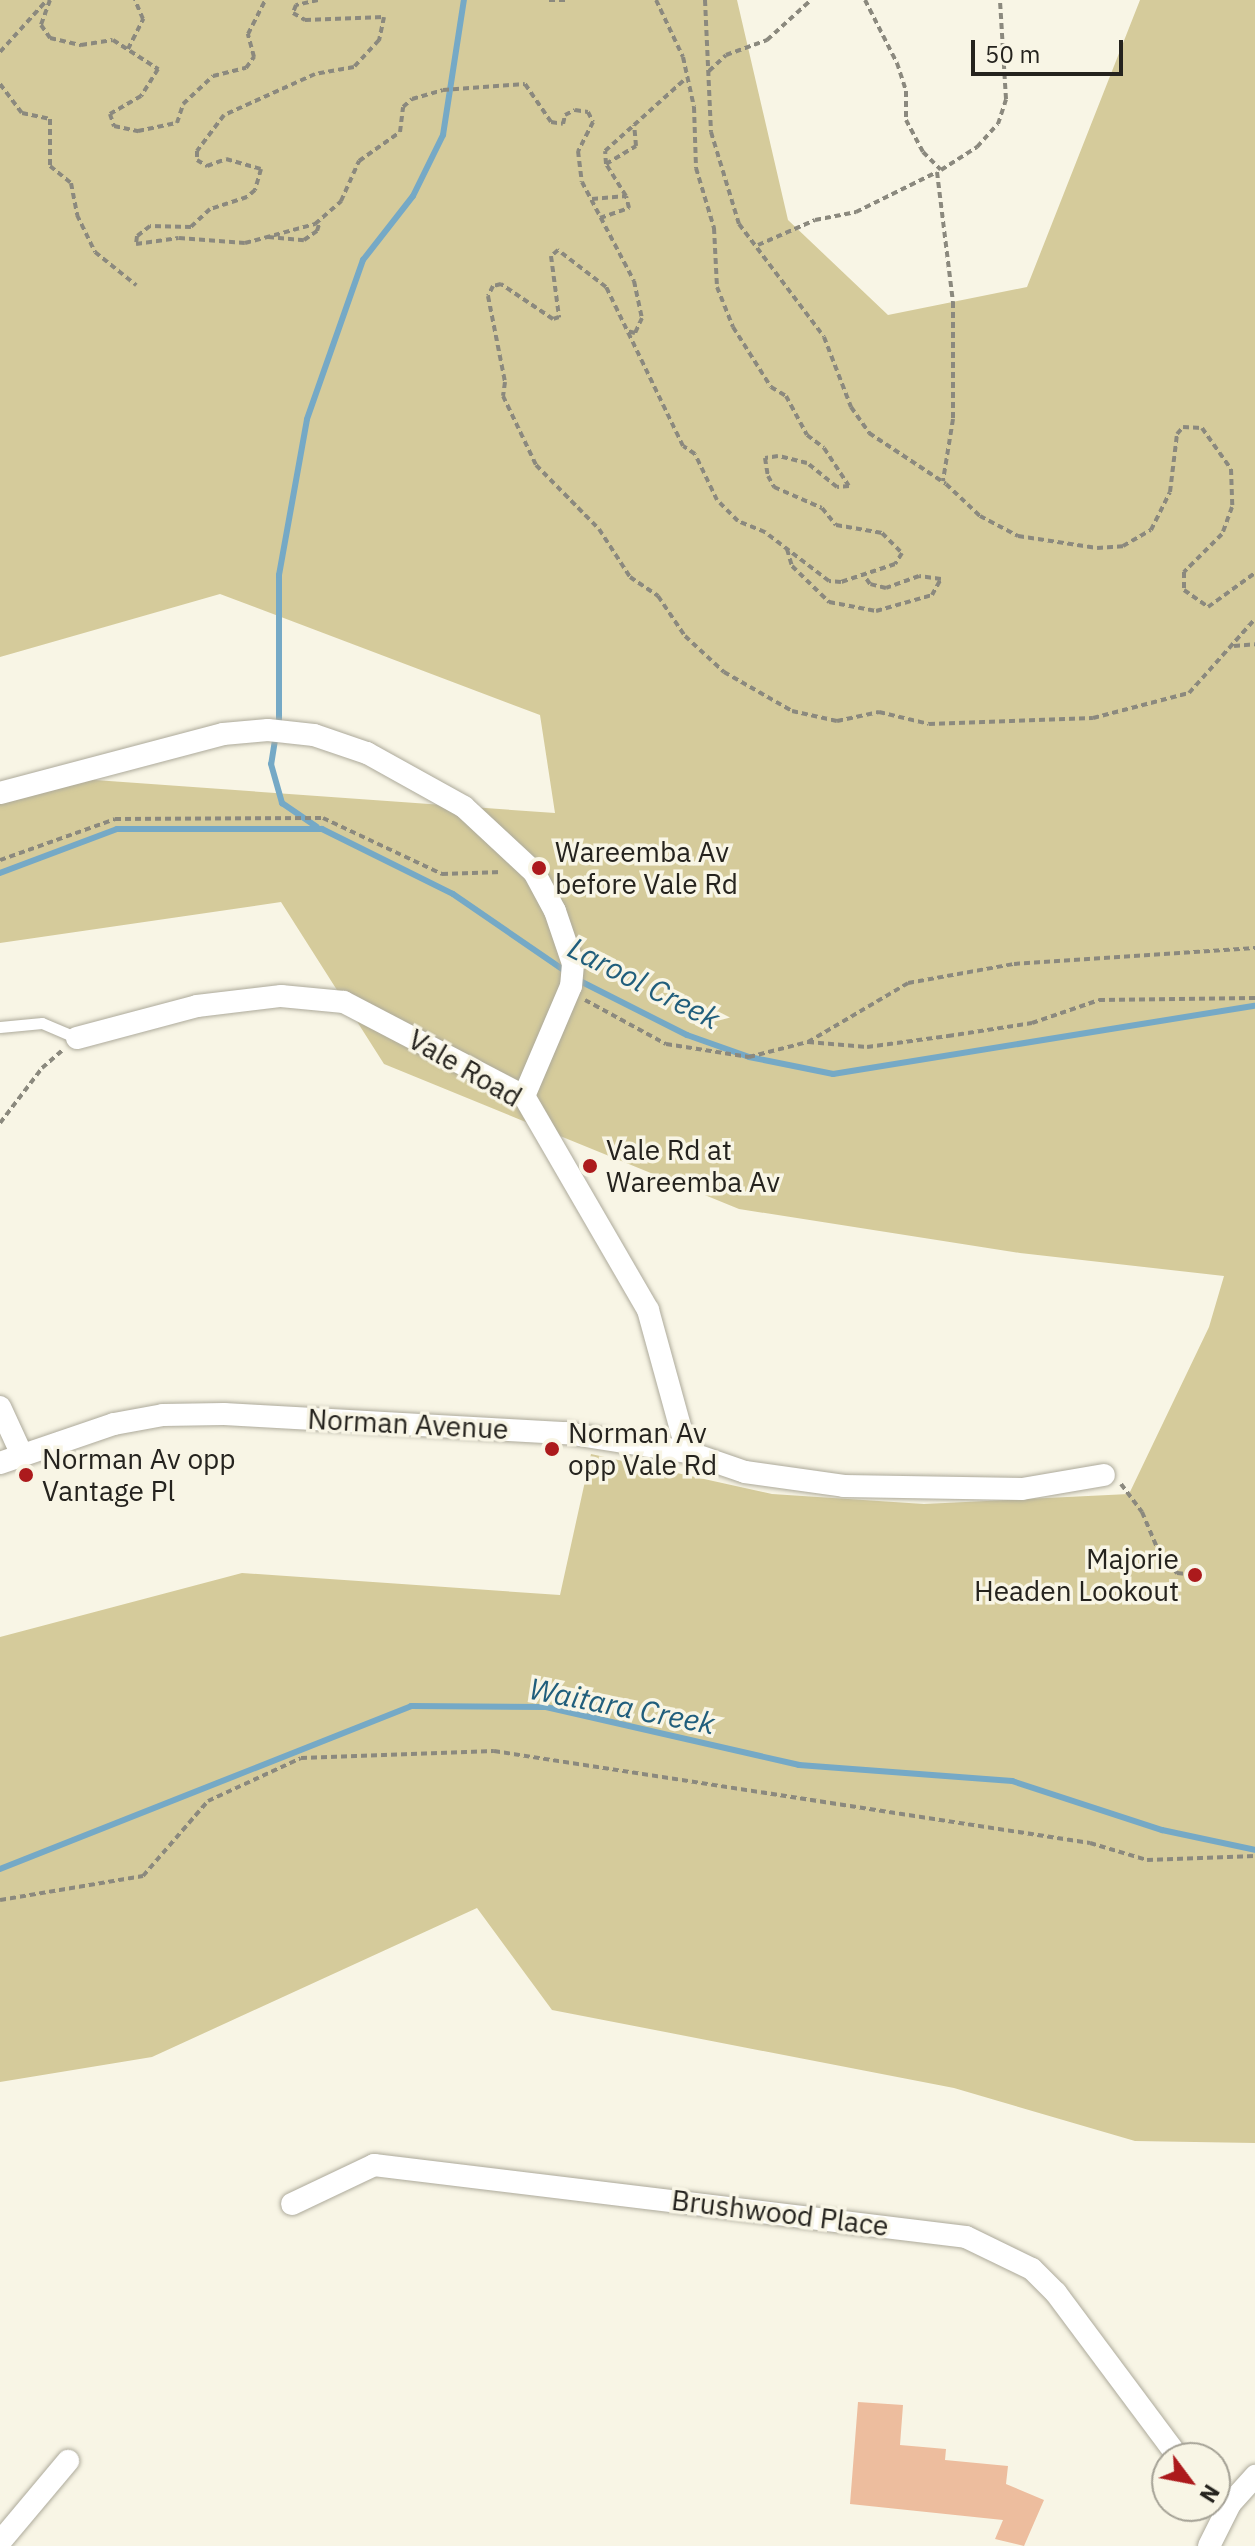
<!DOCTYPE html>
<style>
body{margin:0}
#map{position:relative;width:1255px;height:2546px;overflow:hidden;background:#f8f5e5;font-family:"IBM Plex Sans",sans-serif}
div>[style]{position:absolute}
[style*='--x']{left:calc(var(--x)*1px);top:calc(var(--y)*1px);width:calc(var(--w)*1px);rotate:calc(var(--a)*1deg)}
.green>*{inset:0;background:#d5cb9b}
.stream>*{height:6px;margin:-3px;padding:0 3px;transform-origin:3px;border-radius:3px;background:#75a9c6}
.building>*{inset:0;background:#edbd9e}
.path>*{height:4px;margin-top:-2px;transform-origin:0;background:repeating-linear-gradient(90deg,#8b897e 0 6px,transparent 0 10px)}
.roads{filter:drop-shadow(0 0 2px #adaa9b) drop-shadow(0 0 2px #adaa9b)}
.service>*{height:11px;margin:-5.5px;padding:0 5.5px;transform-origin:5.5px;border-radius:5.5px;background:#fff}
.minor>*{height:22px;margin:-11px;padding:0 11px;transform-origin:11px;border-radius:11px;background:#fff}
.dots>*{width:22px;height:22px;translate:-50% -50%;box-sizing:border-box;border:4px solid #f8f5e5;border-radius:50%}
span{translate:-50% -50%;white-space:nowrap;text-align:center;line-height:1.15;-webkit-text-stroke:7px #f8f5e5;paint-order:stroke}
.poi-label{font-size:28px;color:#25231e}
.left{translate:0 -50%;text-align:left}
.right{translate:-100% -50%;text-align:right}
.street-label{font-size:28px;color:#25231e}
.water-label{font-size:30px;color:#205e7c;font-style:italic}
.north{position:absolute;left:1151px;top:2442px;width:80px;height:80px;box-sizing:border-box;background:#f8f5e5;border:2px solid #a4a195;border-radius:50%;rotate:122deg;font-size:22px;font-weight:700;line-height:32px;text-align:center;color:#25231e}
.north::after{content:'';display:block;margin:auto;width:28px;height:36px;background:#ac1a1c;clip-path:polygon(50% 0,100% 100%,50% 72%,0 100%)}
.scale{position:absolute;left:971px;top:40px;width:152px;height:36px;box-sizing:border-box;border:4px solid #25231e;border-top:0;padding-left:10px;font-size:24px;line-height:28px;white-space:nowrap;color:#25231e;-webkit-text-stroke:6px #f8f5e5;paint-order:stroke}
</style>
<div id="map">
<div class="green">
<div style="clip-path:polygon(0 0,737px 0,788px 220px,888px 315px,1027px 287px,1140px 0,1255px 0,1255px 2143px,1135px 2141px,954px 2088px,552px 2010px,477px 1908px,152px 2057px,0 2082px,0 1637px,242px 1573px,560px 1595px,591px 1454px,772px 1494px,924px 1504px,1129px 1494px,1209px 1327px,1224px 1276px,1020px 1253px,739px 1209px,384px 1064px,281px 902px,0 943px,0 785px,39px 776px,555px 813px,540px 715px,220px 594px,0 657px)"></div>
</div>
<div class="stream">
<div style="--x:279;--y:720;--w:145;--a:-90"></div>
<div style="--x:279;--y:575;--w:158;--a:-79.8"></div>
<div style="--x:307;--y:419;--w:169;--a:-70.6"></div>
<div style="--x:363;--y:260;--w:81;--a:-52"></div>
<div style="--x:413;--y:196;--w:68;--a:-63.8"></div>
<div style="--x:443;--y:135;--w:137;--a:-81.2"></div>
<div style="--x:275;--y:740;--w:24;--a:99"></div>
<div style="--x:271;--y:764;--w:41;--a:74.2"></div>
<div style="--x:282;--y:803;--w:42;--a:34.4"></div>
<div style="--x:0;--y:873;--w:125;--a:-20.6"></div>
<div style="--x:117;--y:829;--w:205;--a:0"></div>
<div style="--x:322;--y:829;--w:146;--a:26.4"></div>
<div style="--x:453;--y:894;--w:140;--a:34.5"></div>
<div style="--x:578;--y:980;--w:122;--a:26.8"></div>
<div style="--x:687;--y:1035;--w:66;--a:19.5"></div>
<div style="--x:749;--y:1057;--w:86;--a:11.4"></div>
<div style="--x:833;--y:1074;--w:427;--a:-9.2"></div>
<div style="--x:0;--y:1869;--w:442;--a:-21.6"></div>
<div style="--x:411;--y:1706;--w:135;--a:0.4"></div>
<div style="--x:546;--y:1707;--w:260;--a:12.9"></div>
<div style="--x:799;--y:1765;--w:214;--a:4.3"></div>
<div style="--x:1012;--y:1781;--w:158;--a:18.1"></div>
<div style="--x:1162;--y:1830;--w:95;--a:12.1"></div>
</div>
<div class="building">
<div style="clip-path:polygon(858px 2402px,903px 2405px,900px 2445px,946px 2449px,945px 2460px,1008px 2466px,1006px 2484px,1044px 2500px,1024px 2546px,995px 2539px,1003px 2520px,850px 2504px)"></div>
</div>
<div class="path">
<div style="--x:50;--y:0;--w:27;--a:110"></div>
<div style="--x:41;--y:25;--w:16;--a:55"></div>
<div style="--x:50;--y:38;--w:32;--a:13"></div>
<div style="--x:81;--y:45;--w:32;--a:-9"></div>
<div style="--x:113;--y:40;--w:54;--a:32.8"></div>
<div style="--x:158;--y:69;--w:32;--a:122"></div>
<div style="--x:141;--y:96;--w:36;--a:150"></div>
<div style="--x:110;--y:114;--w:13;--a:72"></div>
<div style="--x:114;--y:126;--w:25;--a:12"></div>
<div style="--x:138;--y:131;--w:40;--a:-12"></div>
<div style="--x:177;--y:123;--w:20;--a:-72"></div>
<div style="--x:183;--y:104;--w:41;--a:-43"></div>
<div style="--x:213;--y:76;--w:34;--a:-14"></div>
<div style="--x:246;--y:68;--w:14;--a:-54"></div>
<div style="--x:254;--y:57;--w:24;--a:-105"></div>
<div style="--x:248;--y:34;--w:38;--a:-63"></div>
<div style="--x:318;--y:0;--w:23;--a:167"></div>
<div style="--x:296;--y:5;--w:9;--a:111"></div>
<div style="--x:293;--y:13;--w:14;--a:30"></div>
<div style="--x:305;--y:20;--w:79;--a:-2.2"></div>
<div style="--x:384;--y:17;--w:24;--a:102"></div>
<div style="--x:379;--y:40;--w:37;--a:133"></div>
<div style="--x:354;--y:67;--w:40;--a:170"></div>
<div style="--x:315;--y:74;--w:100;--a:155.7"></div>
<div style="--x:224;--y:115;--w:45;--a:126.9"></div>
<div style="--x:197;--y:151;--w:9;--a:90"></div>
<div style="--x:197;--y:160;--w:12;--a:31"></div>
<div style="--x:207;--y:166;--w:20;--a:-20"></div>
<div style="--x:226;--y:159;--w:36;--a:16"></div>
<div style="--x:261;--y:169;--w:22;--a:106"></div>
<div style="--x:255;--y:190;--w:11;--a:139"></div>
<div style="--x:247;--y:197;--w:39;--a:162"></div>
<div style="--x:210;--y:209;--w:26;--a:137"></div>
<div style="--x:191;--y:227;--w:41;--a:-178.6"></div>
<div style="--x:150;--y:226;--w:16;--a:142"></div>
<div style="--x:137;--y:236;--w:8;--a:97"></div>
<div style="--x:136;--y:244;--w:43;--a:-7.9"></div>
<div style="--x:179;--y:238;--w:66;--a:4.3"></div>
<div style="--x:245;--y:243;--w:73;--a:-15.2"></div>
<div style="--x:315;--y:224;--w:35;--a:-41"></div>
<div style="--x:341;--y:201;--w:44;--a:-65.8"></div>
<div style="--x:359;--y:161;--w:50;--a:-35.3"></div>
<div style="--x:400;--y:132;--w:25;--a:-83"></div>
<div style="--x:403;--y:107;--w:12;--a:-42"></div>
<div style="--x:412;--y:99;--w:32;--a:-16"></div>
<div style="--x:443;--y:90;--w:82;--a:-4.2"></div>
<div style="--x:525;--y:84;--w:46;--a:55.6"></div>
<div style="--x:551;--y:122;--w:12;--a:9"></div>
<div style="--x:563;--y:124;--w:9;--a:-77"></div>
<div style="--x:565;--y:115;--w:11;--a:-27"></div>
<div style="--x:575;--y:110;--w:13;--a:9"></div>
<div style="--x:588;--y:112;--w:11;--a:63"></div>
<div style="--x:593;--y:122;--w:33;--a:117"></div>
<div style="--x:578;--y:151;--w:31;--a:83"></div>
<div style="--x:582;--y:182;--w:112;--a:62.3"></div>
<div style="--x:634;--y:281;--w:38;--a:78"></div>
<div style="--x:642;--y:318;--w:17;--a:115"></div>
<div style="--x:635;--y:333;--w:8;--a:-166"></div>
<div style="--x:549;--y:0;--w:20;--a:0"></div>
<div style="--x:656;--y:0;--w:63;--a:64.7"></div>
<div style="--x:683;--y:57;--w:51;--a:77.6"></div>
<div style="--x:694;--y:107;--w:61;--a:88.1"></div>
<div style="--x:696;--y:168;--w:63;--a:73.3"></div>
<div style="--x:714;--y:228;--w:59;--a:87.1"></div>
<div style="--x:717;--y:287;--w:43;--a:68.2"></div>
<div style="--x:733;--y:327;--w:71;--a:57.7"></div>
<div style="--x:771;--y:387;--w:17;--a:31"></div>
<div style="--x:786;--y:396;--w:44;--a:61.7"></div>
<div style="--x:807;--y:435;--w:21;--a:37"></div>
<div style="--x:824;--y:448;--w:45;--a:56.7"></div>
<div style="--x:849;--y:486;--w:12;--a:175"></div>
<div style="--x:837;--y:487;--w:38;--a:-141"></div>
<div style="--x:807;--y:463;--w:30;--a:-166"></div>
<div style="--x:778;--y:456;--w:13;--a:171"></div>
<div style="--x:765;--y:458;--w:18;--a:81"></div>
<div style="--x:768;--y:476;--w:13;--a:61"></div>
<div style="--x:774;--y:487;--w:52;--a:23.6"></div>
<div style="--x:822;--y:508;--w:22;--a:51"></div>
<div style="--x:836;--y:525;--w:47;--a:9.9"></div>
<div style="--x:882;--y:533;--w:28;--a:45"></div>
<div style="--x:902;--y:553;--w:13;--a:122"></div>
<div style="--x:895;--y:564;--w:57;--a:161.6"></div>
<div style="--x:841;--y:582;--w:12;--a:-175"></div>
<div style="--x:829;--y:581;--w:81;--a:-142.6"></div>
<div style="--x:765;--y:532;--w:29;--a:-158"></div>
<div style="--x:738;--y:521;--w:30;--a:-135"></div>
<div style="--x:717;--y:500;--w:51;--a:-115.6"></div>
<div style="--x:695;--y:454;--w:14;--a:-146"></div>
<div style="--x:683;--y:446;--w:177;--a:-115.8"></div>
<div style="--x:606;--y:287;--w:61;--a:-142.4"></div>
<div style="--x:558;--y:250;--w:9;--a:139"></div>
<div style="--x:551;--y:256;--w:62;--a:82.5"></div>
<div style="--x:559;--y:317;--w:6;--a:162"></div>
<div style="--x:553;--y:319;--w:63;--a:-146.1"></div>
<div style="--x:501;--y:284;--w:8;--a:166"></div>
<div style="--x:493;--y:286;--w:11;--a:117"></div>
<div style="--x:488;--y:296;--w:88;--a:78.8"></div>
<div style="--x:505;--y:382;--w:14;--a:98"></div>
<div style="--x:503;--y:396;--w:76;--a:64.4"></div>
<div style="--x:536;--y:465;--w:90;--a:45.5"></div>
<div style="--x:599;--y:529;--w:57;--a:57.1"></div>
<div style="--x:630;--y:577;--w:34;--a:34"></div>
<div style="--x:658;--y:596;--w:48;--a:56"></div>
<div style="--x:685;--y:636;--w:53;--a:42.7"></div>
<div style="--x:724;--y:672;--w:78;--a:29.8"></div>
<div style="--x:792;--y:711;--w:46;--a:12.5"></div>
<div style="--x:837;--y:721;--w:43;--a:-12.1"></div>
<div style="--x:879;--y:712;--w:51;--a:13.5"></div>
<div style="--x:929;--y:724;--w:164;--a:-2.1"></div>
<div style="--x:1093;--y:718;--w:99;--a:-14.6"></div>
<div style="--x:1189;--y:693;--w:99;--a:-48.3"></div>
<div style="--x:705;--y:0;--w:132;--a:87.4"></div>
<div style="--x:711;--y:132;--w:96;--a:73.1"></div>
<div style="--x:739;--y:224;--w:141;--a:53"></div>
<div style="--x:824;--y:337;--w:75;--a:68.9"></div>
<div style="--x:851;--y:407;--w:32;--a:55"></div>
<div style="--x:869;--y:433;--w:92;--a:33.5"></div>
<div style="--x:946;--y:484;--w:47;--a:43.3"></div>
<div style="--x:980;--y:516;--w:43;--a:27.8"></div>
<div style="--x:1018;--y:536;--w:80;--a:8.6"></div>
<div style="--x:1097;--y:548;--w:26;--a:-4"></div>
<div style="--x:1123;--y:546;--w:32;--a:-30"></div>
<div style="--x:1151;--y:530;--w:42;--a:-63.4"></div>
<div style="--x:1170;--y:492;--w:58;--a:-83.1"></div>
<div style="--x:1177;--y:434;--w:9;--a:-49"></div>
<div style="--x:1183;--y:427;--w:19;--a:3"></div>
<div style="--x:1202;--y:428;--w:50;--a:54.7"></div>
<div style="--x:1231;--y:469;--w:38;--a:88"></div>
<div style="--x:1232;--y:507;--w:29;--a:110"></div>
<div style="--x:1222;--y:534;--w:54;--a:135"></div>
<div style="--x:1184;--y:572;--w:18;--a:90"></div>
<div style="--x:1184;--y:590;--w:29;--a:35"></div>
<div style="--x:1208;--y:607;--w:58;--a:-35.9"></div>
<div style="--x:865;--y:0;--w:71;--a:63.1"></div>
<div style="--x:897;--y:63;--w:29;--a:72"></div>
<div style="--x:906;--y:91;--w:29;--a:90"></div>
<div style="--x:906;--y:120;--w:36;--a:62"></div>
<div style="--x:923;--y:152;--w:25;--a:45"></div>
<div style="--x:941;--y:170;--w:43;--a:-32.6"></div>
<div style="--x:977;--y:147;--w:31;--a:-48"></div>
<div style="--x:998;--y:124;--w:26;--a:-72"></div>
<div style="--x:1006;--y:99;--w:99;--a:-93.5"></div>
<div style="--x:128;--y:49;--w:34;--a:-63"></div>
<div style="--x:143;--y:19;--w:21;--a:-113"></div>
<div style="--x:0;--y:52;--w:70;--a:-47.9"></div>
<div style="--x:709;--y:71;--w:23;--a:-43"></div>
<div style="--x:726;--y:55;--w:44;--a:-20.1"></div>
<div style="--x:767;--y:40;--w:59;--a:-42.3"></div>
<div style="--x:0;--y:84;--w:36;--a:53"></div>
<div style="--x:22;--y:113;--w:29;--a:12"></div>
<div style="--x:50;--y:119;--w:47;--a:90"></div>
<div style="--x:50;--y:166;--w:27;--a:39"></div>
<div style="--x:71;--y:183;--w:33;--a:79"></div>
<div style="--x:77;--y:215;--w:41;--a:64.1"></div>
<div style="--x:95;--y:252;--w:53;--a:38.8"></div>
<div style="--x:606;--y:164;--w:13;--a:-94"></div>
<div style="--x:605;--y:151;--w:39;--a:-42"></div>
<div style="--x:937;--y:172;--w:131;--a:83"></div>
<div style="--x:953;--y:302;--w:117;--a:90"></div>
<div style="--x:953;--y:419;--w:63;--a:99.2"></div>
<div style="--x:592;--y:199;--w:34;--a:-5"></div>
<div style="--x:626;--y:196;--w:38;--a:-122"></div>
<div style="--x:606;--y:164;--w:35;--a:-31"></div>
<div style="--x:636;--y:146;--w:21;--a:-95"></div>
<div style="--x:634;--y:125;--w:67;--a:-42"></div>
<div style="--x:600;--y:218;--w:31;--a:-19"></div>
<div style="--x:629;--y:208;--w:12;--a:-104"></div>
<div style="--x:268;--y:237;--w:36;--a:5"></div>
<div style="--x:304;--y:240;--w:16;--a:-35"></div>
<div style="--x:317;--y:231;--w:10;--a:-73"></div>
<div style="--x:758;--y:245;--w:62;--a:-23.7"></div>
<div style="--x:815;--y:220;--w:42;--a:-11"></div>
<div style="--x:856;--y:212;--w:90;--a:-26.3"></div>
<div style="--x:787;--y:549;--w:18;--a:74"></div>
<div style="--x:792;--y:566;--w:52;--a:44.2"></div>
<div style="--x:829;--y:602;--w:48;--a:10.8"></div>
<div style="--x:876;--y:611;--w:58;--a:-15.9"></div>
<div style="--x:932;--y:595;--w:18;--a:-61"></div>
<div style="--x:941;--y:579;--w:22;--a:-172"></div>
<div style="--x:919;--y:576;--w:35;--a:160"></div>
<div style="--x:886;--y:588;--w:16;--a:-166"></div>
<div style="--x:870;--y:584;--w:12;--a:-125"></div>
<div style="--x:1234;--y:646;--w:21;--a:-5"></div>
<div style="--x:0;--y:860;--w:122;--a:-19.6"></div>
<div style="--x:115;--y:819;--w:208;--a:-0.3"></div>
<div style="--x:323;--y:818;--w:132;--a:25.2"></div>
<div style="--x:442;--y:874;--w:60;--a:-1.9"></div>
<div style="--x:585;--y:1000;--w:92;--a:28.5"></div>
<div style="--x:666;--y:1044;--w:84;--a:8.9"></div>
<div style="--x:749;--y:1057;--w:61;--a:-14.3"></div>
<div style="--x:808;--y:1042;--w:116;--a:-30.5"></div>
<div style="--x:908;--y:983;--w:108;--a:-10.2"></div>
<div style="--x:1014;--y:964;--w:242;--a:-3.8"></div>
<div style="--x:808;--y:1042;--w:59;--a:4.8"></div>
<div style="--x:867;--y:1047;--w:82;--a:-7.7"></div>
<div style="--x:948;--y:1036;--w:85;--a:-8.8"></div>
<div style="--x:1032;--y:1023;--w:71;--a:-18.9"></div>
<div style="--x:1099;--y:1000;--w:156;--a:-0.7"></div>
<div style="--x:0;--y:1123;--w:69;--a:-52.6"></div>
<div style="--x:42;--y:1068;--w:28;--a:-41"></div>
<div style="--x:1121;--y:1484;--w:35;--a:53"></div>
<div style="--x:1142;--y:1512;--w:49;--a:67.1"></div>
<div style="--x:1161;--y:1557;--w:23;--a:45"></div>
<div style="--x:1177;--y:1573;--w:18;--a:6"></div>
<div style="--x:0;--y:1900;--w:145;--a:-9.5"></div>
<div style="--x:143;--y:1876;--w:99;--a:-49.1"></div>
<div style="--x:208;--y:1801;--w:102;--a:-24.8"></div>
<div style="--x:301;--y:1758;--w:193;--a:-2.1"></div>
<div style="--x:494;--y:1751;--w:603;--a:8.78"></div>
<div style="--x:1090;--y:1843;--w:59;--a:16.6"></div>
<div style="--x:1147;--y:1860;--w:108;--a:-2.1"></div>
</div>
<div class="roads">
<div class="service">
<div style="--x:0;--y:1027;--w:42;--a:-5.4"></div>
<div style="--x:42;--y:1023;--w:38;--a:23"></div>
</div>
<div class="minor">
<div style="--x:0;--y:793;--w:231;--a:-14.8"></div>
<div style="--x:223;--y:734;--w:45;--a:-5.1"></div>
<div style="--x:268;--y:730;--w:46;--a:6.2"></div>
<div style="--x:314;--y:735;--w:56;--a:18.8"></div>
<div style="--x:367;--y:753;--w:111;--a:29.1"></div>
<div style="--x:464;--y:807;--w:96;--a:42.9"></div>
<div style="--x:534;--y:872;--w:44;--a:61.7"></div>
<div style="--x:555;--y:911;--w:56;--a:71.2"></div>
<div style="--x:573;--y:964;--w:22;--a:95"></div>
<div style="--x:571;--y:986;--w:120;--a:113.1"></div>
<div style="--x:77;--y:1038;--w:124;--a:-14.9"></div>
<div style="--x:197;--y:1006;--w:85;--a:-6.8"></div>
<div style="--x:281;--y:996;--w:63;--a:5.4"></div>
<div style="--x:344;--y:1002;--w:203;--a:27.6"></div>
<div style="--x:524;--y:1096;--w:247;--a:59.9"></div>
<div style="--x:648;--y:1310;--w:147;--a:74.6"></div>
<div style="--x:0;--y:1407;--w:53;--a:65.4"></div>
<div style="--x:0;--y:1463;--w:120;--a:-18.9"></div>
<div style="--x:114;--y:1424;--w:50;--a:-10.4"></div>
<div style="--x:163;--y:1415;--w:61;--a:-0.9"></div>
<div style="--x:224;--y:1414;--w:343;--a:3.2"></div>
<div style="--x:566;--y:1433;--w:122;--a:8.9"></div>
<div style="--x:687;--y:1452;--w:61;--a:19"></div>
<div style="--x:745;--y:1472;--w:100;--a:8"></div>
<div style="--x:844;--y:1486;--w:178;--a:1"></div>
<div style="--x:1022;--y:1489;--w:83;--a:-9.7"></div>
<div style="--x:292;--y:2204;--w:91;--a:-25.4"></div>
<div style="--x:374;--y:2165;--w:596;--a:6.93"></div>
<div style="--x:966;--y:2237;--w:73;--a:25.9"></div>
<div style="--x:1032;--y:2269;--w:34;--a:45"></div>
<div style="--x:1056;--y:2293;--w:206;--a:53.3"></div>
<div style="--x:0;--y:2542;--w:106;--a:-50"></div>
<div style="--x:1209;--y:2546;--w:47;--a:-63.4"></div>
<div style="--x:1230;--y:2504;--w:38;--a:-48"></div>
</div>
</div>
<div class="dots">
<div style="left:539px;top:868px;background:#ac1a1c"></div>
<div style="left:590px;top:1166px;background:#ac1a1c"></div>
<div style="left:552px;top:1449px;background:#ac1a1c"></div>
<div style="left:26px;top:1475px;background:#ac1a1c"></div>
<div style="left:1195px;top:1575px;background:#ac1a1c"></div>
</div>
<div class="poi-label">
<span class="left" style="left:555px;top:868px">Wareemba Av<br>before Vale Rd</span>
<span class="left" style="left:606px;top:1166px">Vale Rd at<br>Wareemba Av</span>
<span class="left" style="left:568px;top:1449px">Norman Av<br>opp Vale Rd</span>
<span class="left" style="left:42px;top:1475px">Norman Av opp<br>Vantage Pl</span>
<span class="right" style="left:1179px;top:1575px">Majorie<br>Headen Lookout</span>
</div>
<div class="street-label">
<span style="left:465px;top:1068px;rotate:30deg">Vale Road</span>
<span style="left:408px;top:1424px;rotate:3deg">Norman Avenue</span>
<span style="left:780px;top:2213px;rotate:7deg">Brushwood Place</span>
</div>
<div class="water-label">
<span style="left:644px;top:983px;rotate:27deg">Larool Creek</span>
<span style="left:622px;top:1706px;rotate:11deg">Waitara Creek</span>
</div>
<div class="north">N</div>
<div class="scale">50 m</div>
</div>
